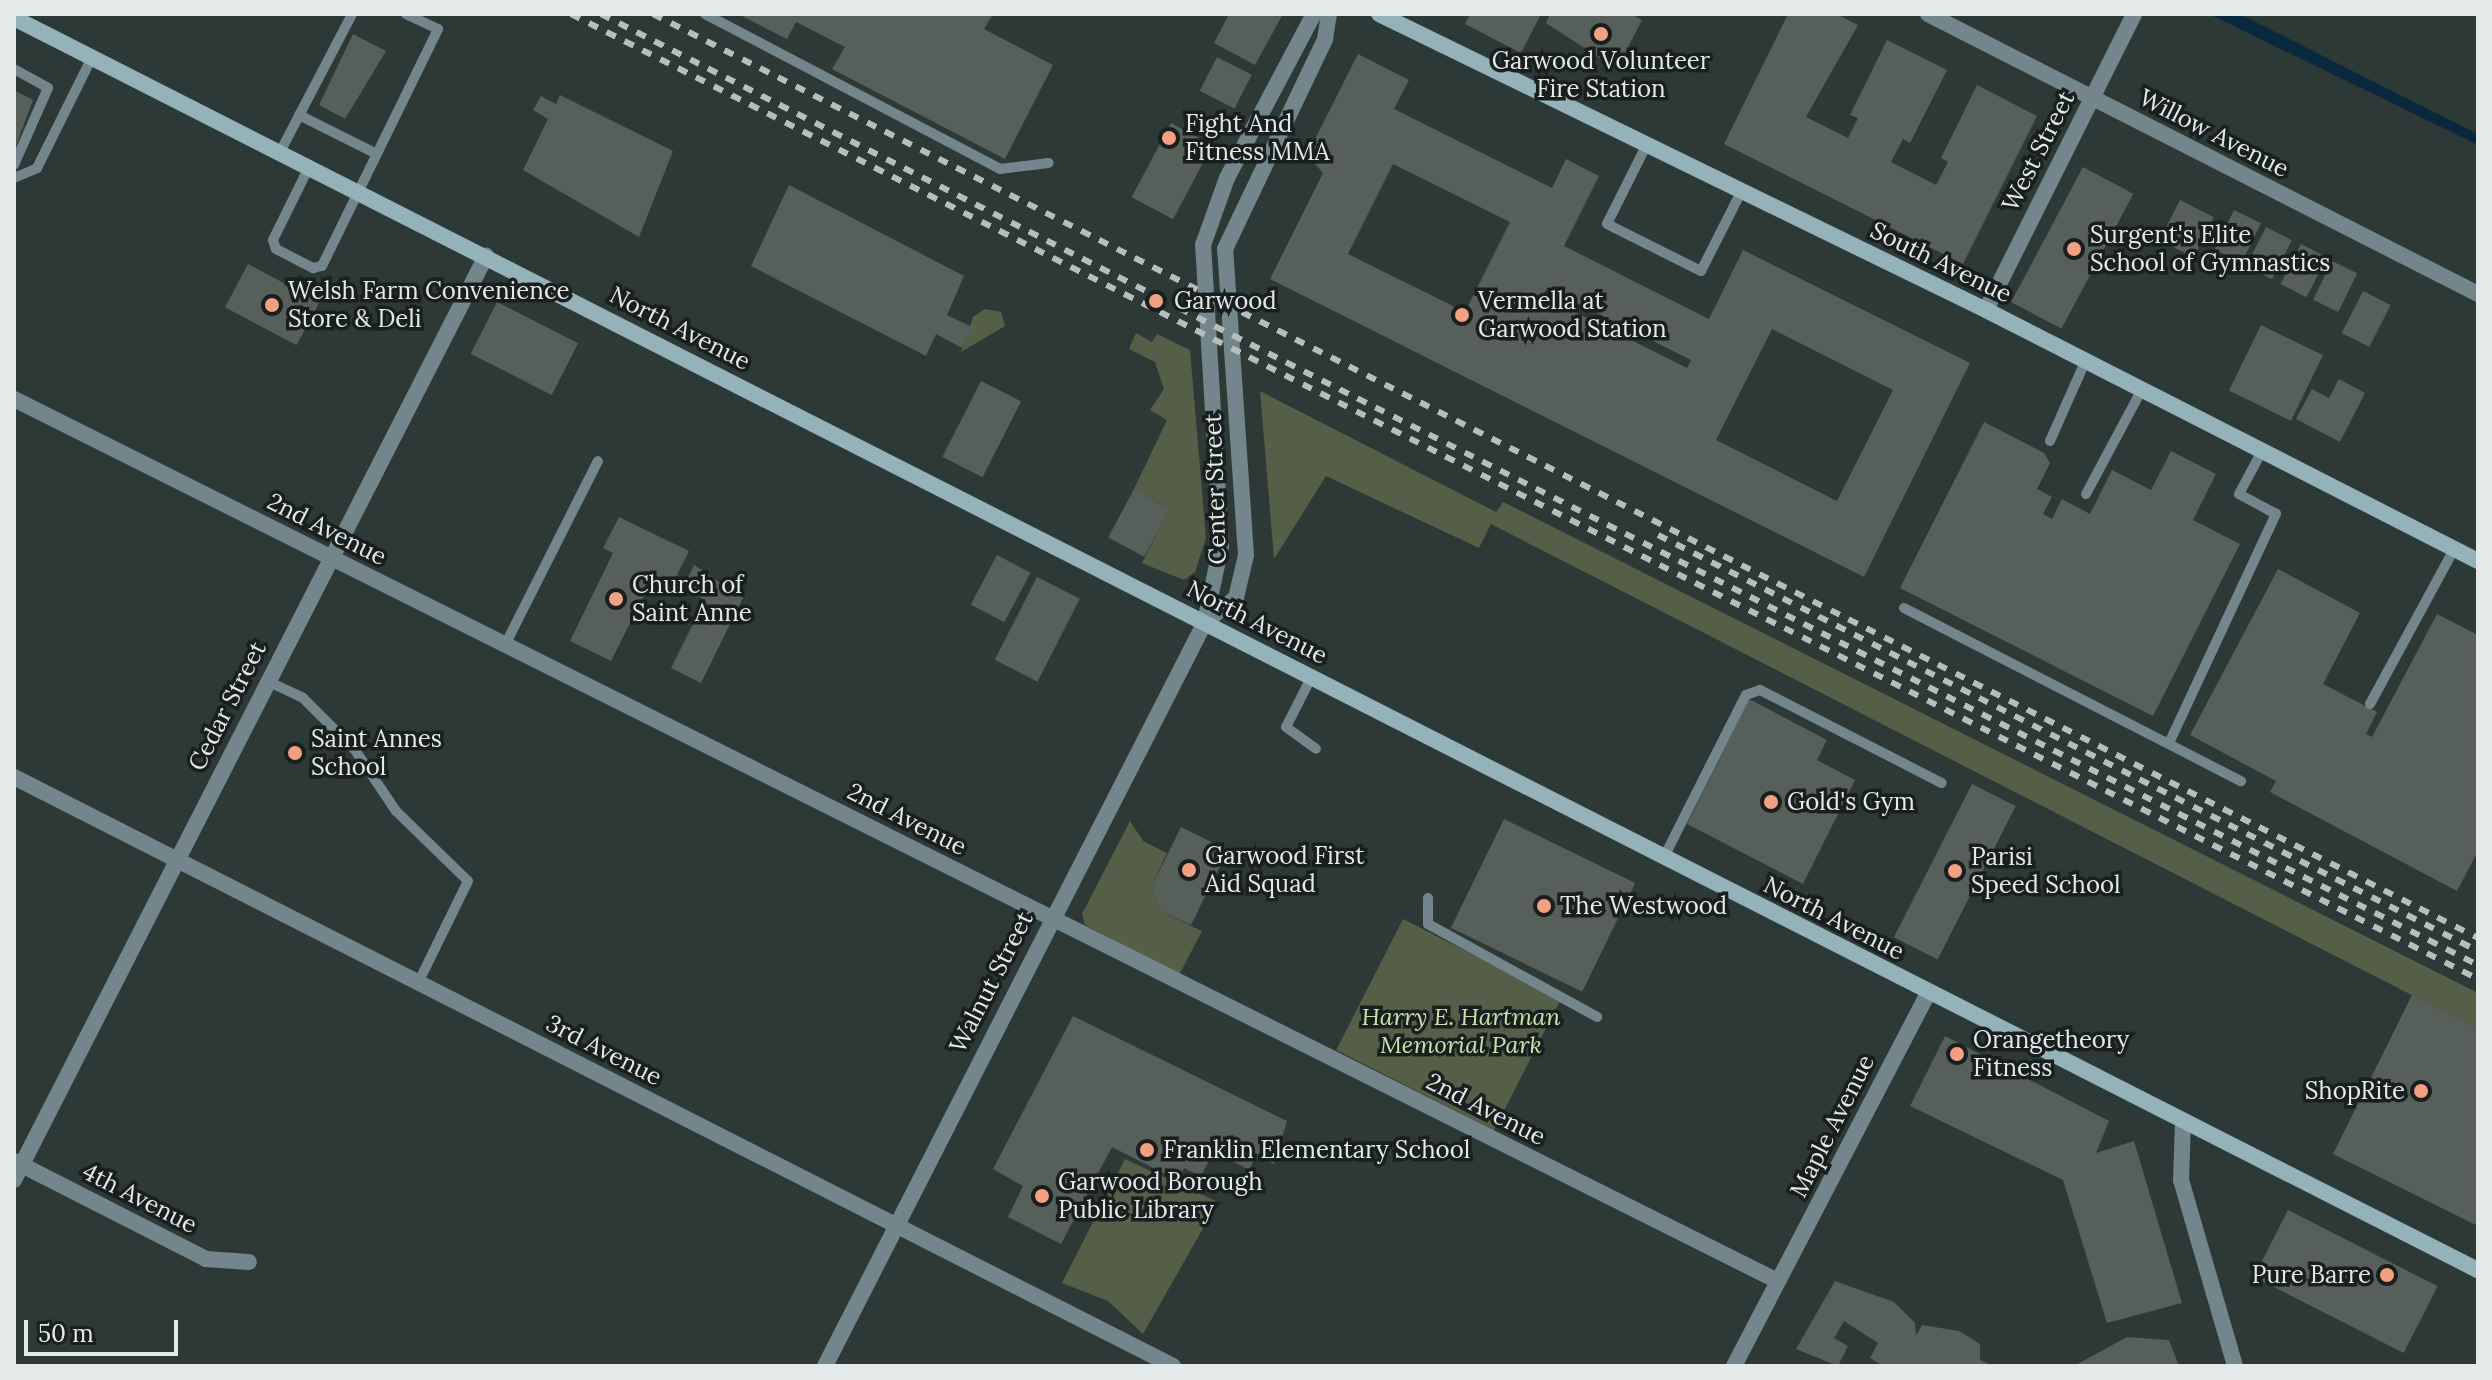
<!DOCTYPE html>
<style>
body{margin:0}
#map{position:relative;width:2492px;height:1380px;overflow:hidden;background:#2d3937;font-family:Lora,serif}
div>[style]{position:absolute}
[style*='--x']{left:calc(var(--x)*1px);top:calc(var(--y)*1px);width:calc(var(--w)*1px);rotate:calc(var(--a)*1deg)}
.green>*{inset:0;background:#555f48;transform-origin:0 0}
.water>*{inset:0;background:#0a283d}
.building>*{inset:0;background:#565f59;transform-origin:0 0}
.service>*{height:10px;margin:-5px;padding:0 5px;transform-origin:5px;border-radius:5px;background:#72868b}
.minor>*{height:16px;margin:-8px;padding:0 8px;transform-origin:8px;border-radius:8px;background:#72868b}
.secondary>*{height:16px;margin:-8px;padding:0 8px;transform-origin:8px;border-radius:8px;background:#93b2ba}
.rail>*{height:6px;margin-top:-3px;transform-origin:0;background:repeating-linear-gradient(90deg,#b6bebd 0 10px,transparent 0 20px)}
.dots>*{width:22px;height:22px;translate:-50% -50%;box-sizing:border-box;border:4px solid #191f1e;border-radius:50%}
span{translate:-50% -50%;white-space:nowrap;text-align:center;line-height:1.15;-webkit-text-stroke:7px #191f1e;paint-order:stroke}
.poi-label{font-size:24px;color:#e3eae9}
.left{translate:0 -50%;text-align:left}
.right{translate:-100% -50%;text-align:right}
.street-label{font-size:24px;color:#e3eae9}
.park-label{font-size:24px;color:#c8e2a7;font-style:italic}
.frame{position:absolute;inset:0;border:16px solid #e3eae9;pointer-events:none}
.scale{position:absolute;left:24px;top:1320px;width:154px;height:36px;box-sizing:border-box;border:4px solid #e3eae9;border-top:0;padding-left:10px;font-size:24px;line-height:28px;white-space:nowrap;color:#e3eae9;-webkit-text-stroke:6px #191f1e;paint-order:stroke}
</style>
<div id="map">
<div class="green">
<div style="clip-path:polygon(985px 309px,1001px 312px,1005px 326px,961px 352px,973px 317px)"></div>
<div style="clip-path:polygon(1136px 333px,1152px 342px,1157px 334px,1190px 350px,1206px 538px,1195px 572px,1184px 580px,1142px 563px,1170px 508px,1134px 489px,1167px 420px,1150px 410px,1164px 389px,1155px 362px,1129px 349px)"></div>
<div style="clip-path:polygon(1260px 391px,1496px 512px,1503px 502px,2478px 993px,2478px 1029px,1491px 524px,1479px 548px,1326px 476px,1274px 559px)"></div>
<div style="clip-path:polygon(1130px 821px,1143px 841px,1167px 853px,1151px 888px,1160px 911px,1202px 931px,1179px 975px,1085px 925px,1082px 914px)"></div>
<div style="left:1403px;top:919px;width:177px;height:147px;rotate:27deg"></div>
<div style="clip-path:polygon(1125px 1159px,1218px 1202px,1143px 1334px,1108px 1301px,1062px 1283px)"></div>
</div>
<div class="water">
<div style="clip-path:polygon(2209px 14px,2239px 14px,2478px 134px,2478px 145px)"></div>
</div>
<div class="building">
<div style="clip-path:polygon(738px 14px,993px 14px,984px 29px,1053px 65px,1005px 159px,832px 69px,845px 47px,796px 22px,787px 39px)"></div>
<div style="clip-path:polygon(1229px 14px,1283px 14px,1255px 65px,1214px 43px)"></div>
<div style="clip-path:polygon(1470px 14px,1541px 14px,1521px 53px,1465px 24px)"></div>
<div style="clip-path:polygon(1550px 14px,1631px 14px,1642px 20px,1617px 69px,1546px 23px)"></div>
<div style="clip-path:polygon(1788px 14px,1836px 14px,1858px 25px,1806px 117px,1848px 138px,1858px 118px,1850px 115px,1887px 40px,1947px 70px,1910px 143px,1903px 139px,1891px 162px,1936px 185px,1948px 162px,1941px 158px,1977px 85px,2037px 116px,1963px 264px,1724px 144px)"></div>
<div style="clip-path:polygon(353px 34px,386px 51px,345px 119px,319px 105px)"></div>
<div style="clip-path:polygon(evenodd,1358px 54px,1409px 80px,1394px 109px,1552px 188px,1566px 159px,1599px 176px,1564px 246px,1709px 319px,1743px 250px,1970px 363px,1864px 577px,1270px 279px,1323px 173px,1307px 155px,1358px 54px,1393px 164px,1510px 222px,1465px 312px,1348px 254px,1393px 164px,1358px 54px,1547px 288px,1691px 360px,1687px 368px,1543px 296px,1547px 288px,1358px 54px,1772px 329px,1893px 390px,1837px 501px,1716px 440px,1772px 329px)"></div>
<div style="left:1217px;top:57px;width:39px;height:38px;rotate:27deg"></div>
<div style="clip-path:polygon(14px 90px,33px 100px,14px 151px)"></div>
<div style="clip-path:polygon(560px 95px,673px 151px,639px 237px,523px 170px,548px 119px,533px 110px,541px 96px,556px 104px)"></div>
<div style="left:1171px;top:123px;width:47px;height:84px;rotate:28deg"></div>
<div style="left:2083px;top:167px;width:57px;height:153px;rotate:28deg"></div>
<div style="clip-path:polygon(789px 185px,964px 276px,947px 315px,972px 327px,962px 348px,936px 334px,926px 356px,751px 266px)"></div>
<div style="left:2180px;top:200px;width:38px;height:45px;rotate:27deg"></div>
<div style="left:2234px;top:210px;width:30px;height:44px;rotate:26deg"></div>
<div style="left:2266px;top:227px;width:29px;height:44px;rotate:27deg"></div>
<div style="left:2301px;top:244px;width:29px;height:45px;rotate:27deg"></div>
<div style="left:2332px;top:261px;width:28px;height:43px;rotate:26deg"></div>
<div style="left:248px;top:264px;width:81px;height:49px;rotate:28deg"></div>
<div style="left:2363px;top:291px;width:31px;height:47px;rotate:27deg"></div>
<div style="left:497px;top:302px;width:91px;height:58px;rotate:27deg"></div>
<div style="left:2261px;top:325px;width:69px;height:73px;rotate:26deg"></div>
<div style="clip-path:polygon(2339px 379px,2365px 393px,2340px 442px,2296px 419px,2312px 389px,2329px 398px)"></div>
<div style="left:981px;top:381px;width:45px;height:85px;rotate:27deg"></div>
<div style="clip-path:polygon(1984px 422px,2044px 453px,2050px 463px,2037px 489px,2052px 497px,2043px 514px,2052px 519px,2062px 499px,2090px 514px,2112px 470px,2151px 490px,2171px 451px,2216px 474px,2193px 520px,2240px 544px,2153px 716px,1900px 588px)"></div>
<div style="left:1134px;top:489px;width:41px;height:55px;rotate:28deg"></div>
<div style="clip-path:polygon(619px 517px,689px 551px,677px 575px,687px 580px,694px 565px,743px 598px,701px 683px,671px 668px,705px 600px,669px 582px,663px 595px,648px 587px,611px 661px,570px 641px,613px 553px,603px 548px)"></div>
<div style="left:997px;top:555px;width:38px;height:56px;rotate:28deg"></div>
<div style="clip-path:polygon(2278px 569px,2360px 613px,2323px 684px,2377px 712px,2366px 734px,2372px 737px,2437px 614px,2478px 635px,2478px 851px,2457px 891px,2270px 792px,2276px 781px,2190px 735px)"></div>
<div style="left:1037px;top:577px;width:48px;height:93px;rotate:27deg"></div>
<div style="clip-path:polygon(1749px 699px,1827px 740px,1817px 760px,1855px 780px,1803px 884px,1687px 824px)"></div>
<div style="left:1972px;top:784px;width:49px;height:172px;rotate:27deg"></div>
<div style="left:1504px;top:819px;width:146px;height:121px;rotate:26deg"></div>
<div style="clip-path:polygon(1181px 827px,1228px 850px,1191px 925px,1160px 911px,1151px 888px)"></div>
<div style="clip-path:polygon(2412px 995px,2478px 1029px,2478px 1226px,2333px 1154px)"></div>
<div style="clip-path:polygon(1073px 1016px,1287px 1121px,1274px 1164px,1257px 1154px,1249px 1170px,1214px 1151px,1201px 1176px,1184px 1168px,1179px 1181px,1112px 1147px,1061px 1244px,1008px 1217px,1023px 1186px,993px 1169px)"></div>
<div style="clip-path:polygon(1945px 1036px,2109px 1121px,2096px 1153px,2134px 1141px,2182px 1303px,2107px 1323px,2063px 1180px,1910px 1106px)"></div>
<div style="left:2288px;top:1210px;width:168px;height:75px;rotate:27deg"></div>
<div style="clip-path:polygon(1835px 1281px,1894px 1302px,1915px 1323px,1916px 1336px,1922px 1325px,1959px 1331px,1980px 1344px,1980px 1360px,1993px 1366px,1883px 1366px,1870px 1358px,1878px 1343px,1844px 1321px,1834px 1338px,1848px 1346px,1838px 1366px,1796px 1349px)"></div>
<div style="clip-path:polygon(2127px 1337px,2169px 1340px,2179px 1366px,2074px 1366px)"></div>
</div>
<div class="service">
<div style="--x:705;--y:14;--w:333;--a:27.7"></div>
<div style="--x:1000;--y:169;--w:49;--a:-7"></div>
<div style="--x:14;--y:69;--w:39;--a:29"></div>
<div style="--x:48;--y:88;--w:84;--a:113.8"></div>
<div style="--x:299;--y:115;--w:87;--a:26.6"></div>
<div style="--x:1647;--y:144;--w:89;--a:116.6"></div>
<div style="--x:1607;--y:224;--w:105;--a:26.6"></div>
<div style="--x:1701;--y:271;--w:89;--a:-63.1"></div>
<div style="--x:280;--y:152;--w:156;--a:-62.4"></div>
<div style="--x:309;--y:167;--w:81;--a:116.3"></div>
<div style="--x:273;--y:240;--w:9;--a:72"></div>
<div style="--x:276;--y:249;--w:42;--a:27.2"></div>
<div style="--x:313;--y:268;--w:9;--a:-13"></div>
<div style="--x:322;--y:266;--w:264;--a:-63.9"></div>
<div style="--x:438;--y:29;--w:35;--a:-155"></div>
<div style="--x:14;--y:178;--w:25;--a:-23"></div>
<div style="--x:37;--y:168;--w:124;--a:-63.6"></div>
<div style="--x:2050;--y:441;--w:86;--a:-66.1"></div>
<div style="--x:2086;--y:494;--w:117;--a:-61.9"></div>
<div style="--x:1904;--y:608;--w:379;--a:27.2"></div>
<div style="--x:505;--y:645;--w:206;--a:-63.2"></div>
<div style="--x:1311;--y:678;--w:55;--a:117"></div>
<div style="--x:1286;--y:727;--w:37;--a:36"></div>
<div style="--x:267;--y:681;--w:40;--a:25"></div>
<div style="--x:303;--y:698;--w:74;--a:45"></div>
<div style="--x:355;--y:750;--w:73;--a:56.1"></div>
<div style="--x:396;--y:811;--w:100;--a:44.2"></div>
<div style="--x:468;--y:881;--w:114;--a:116.1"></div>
<div style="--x:2370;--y:704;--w:176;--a:-61.5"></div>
<div style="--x:2170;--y:741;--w:251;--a:-65"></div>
<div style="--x:2276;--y:514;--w:42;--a:-151.6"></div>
<div style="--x:2239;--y:494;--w:49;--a:-61.9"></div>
<div style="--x:1663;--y:859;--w:184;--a:-63.2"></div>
<div style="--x:1746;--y:695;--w:15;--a:-20"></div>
<div style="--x:1760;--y:690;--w:204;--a:27.1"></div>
<div style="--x:1428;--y:898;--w:26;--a:90"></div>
<div style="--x:1428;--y:924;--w:193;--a:28.8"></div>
</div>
<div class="minor">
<div style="--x:1928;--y:14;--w:617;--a:26.98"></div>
<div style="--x:1986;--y:310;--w:331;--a:-63.4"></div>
<div style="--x:14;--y:399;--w:1972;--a:26.57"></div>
<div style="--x:1205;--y:622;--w:39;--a:-38"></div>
<div style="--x:1236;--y:598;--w:44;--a:-76.9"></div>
<div style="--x:1246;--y:555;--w:307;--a:-93.9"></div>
<div style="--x:1225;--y:249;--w:233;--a:-64.5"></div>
<div style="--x:1325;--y:39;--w:25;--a:-81"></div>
<div style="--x:14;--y:777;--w:1300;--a:26.94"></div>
<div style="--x:2183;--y:1121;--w:59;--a:91.9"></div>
<div style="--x:2181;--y:1180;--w:194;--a:73.8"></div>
<div style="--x:14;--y:1161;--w:216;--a:27"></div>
<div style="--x:206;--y:1259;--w:43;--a:4"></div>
<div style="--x:14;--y:1180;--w:1038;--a:-62.94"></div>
<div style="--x:825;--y:1366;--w:835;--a:-62.94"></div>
<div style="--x:1205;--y:622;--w:78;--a:-78.1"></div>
<div style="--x:1221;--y:546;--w:302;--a:-93.4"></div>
<div style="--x:1203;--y:245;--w:71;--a:-70.3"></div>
<div style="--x:1227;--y:178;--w:186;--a:-62.1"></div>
<div style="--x:1734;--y:1366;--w:420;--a:-62.5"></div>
</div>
<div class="secondary">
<div style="--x:1379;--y:14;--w:675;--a:26"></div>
<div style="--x:1986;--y:310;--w:552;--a:27.03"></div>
<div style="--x:14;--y:18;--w:2764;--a:26.94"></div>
</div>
<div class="rail">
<div style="--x:571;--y:14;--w:2137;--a:26.84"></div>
<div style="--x:601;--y:14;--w:620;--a:26.94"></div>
<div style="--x:653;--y:14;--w:2046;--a:26.85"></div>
<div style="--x:1179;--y:308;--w:1456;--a:26.83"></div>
<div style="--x:1658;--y:535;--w:919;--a:26.9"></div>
</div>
<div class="dots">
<div style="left:1601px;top:34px;background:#f39f82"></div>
<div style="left:1169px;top:138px;background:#f39f82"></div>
<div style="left:2074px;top:249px;background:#f39f82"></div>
<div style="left:1156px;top:301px;background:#f39f82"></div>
<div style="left:272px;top:305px;background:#f39f82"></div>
<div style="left:1462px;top:315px;background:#f39f82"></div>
<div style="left:616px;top:599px;background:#f39f82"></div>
<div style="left:295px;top:753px;background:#f39f82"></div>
<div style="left:1771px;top:802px;background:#f39f82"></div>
<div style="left:1189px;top:870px;background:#f39f82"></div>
<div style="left:1955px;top:871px;background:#f39f82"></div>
<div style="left:1544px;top:906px;background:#f39f82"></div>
<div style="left:1957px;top:1054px;background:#f39f82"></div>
<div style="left:2421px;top:1091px;background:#f39f82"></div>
<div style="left:1147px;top:1150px;background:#f39f82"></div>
<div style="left:1042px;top:1196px;background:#f39f82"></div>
<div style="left:2387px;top:1275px;background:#f39f82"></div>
</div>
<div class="poi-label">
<span style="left:1601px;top:75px">Garwood Volunteer<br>Fire Station</span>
<span class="left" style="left:1185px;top:138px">Fight And<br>Fitness MMA</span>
<span class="left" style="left:2090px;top:249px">Surgent's Elite<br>School of Gymnastics</span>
<span class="left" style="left:288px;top:305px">Welsh Farm Convenience<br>Store &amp; Deli</span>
<span class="left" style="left:1174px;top:301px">Garwood</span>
<span class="left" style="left:1478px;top:315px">Vermella at<br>Garwood Station</span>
<span class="left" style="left:632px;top:599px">Church of<br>Saint Anne</span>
<span class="left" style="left:311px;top:753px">Saint Annes<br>School</span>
<span class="left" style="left:1787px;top:802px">Gold's Gym</span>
<span class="left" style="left:1205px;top:870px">Garwood First<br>Aid Squad</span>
<span class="left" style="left:1971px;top:871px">Parisi<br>Speed School</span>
<span class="left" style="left:1560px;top:906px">The Westwood</span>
<span class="left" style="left:1973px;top:1054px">Orangetheory<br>Fitness</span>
<span class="right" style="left:2405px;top:1091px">ShopRite</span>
<span class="left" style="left:1163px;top:1150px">Franklin Elementary School</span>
<span class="left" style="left:1058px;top:1196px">Garwood Borough<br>Public Library</span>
<span class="right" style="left:2371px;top:1275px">Pure Barre</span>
</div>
<div class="street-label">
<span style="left:2214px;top:133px;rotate:27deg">Willow Avenue</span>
<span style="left:2038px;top:151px;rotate:-63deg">West Street</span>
<span style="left:1941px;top:262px;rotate:26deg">South Avenue</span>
<span style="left:680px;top:328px;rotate:27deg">North Avenue</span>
<span style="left:1215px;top:489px;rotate:-92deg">Center Street</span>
<span style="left:327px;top:529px;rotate:27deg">2nd Avenue</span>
<span style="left:1257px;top:622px;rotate:27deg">North Avenue</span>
<span style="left:227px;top:706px;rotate:-63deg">Cedar Street</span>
<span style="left:907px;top:819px;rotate:27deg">2nd Avenue</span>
<span style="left:1834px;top:918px;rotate:27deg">North Avenue</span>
<span style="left:991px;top:982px;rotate:-63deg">Walnut Street</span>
<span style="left:604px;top:1050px;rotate:27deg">3rd Avenue</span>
<span style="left:1486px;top:1109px;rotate:27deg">2nd Avenue</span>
<span style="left:1832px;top:1126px;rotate:-63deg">Maple Avenue</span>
<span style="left:140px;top:1198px;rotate:27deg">4th Avenue</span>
</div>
<div class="park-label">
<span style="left:1461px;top:1031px">Harry E. Hartman<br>Memorial Park</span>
</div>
<div class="frame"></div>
<div class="scale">50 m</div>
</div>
